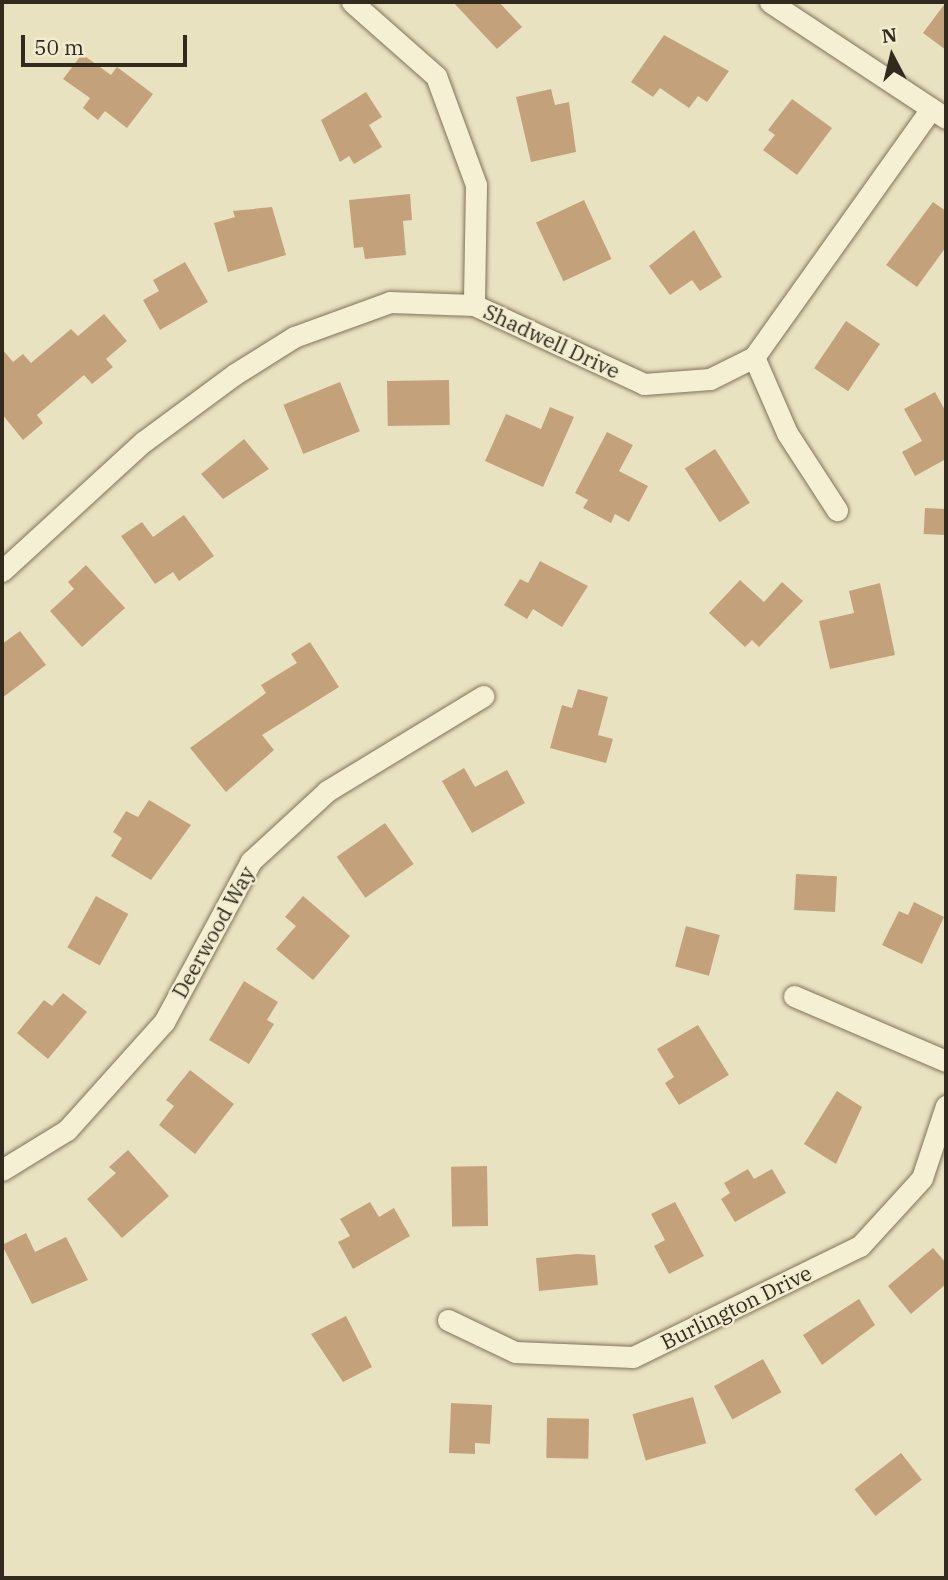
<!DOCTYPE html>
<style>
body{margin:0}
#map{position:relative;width:948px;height:1580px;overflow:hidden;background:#e9e2c1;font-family:"IBM Plex Serif",serif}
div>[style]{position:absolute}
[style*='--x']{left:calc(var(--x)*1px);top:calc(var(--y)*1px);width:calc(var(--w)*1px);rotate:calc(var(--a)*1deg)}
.building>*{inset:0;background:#c3a27b;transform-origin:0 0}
.roads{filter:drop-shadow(0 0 2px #81735b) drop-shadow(0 0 2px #81735b)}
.street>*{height:21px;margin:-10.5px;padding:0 10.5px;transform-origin:10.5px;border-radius:10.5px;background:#f5efd3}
span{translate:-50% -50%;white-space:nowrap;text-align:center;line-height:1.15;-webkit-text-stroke:5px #f1ecd0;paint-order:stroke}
.street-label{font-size:21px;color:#322a1d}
.frame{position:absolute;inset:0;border:4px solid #322a1d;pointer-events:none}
.north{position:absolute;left:857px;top:21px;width:70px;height:70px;-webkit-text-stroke:5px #f1ecd0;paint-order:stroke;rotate:353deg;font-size:19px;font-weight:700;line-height:28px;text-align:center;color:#322a1d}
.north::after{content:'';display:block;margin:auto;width:24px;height:32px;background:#322a1d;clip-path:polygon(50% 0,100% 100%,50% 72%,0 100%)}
.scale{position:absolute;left:21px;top:35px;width:166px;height:32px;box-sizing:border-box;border:4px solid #322a1d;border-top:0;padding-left:9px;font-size:21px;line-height:24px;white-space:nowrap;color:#322a1d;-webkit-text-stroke:5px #f1ecd0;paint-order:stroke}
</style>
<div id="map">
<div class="building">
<div style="clip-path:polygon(453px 2px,499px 2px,522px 27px,497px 49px)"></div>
<div style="clip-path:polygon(946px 2px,946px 50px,923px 33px)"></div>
<div style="clip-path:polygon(664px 35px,729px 71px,707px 102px,698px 96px,689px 108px,660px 88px,653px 97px,631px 82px)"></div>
<div style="clip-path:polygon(82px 54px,111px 75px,117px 67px,153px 94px,127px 128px,105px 111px,98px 120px,83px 108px,90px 98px,63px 79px)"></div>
<div style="clip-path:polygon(551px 89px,555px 105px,569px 102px,576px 152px,531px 162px,516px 97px)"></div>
<div style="clip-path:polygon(366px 92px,382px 117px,369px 125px,382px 147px,354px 164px,349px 156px,340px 162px,321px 120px)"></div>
<div style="clip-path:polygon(792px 99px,832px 128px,797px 175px,763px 150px,775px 135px,768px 130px)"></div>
<div style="clip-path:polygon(410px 194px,412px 220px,403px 221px,406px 255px,365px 259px,363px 247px,354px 248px,349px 200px)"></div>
<div style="left:584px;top:200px;width:65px;height:53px;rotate:65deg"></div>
<div style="clip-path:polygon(933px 202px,946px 211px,946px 247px,917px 287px,886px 265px)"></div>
<div style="clip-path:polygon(272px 207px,286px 255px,228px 272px,214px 223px,235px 217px,233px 211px)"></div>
<div style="clip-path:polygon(694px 230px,722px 277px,700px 291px,692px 280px,670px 295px,649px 266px)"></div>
<div style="clip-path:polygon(185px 262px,208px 302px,160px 330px,143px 300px,159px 291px,153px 280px)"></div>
<div style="clip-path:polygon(104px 314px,127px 341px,106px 359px,113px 367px,92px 384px,84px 375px,37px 415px,43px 423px,23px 440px,2px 414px,2px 349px,13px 362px,23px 354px,31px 363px,71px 329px,78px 336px)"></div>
<div style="left:846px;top:321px;width:41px;height:57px;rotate:34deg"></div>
<div style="left:449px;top:380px;width:45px;height:62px;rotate:89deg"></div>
<div style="left:340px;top:382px;width:53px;height:61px;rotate:68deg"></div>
<div style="clip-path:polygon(935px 392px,946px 412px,946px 459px,915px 476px,902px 452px,922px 441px,904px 409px)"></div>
<div style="clip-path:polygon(550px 407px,574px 417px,543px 487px,485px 461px,506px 414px,541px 429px)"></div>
<div style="clip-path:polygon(607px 432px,633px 445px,619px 471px,648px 486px,629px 522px,615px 514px,611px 523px,583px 508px,588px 500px,575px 493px)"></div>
<div style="clip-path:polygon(244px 439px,269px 469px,223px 499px,201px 474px)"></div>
<div style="left:715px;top:449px;width:64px;height:36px;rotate:57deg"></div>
<div style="left:925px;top:508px;width:21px;height:26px;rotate:3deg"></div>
<div style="clip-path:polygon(184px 515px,214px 556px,179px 581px,173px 572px,155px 584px,121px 536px,142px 522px,153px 537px)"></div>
<div style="clip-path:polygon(540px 561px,588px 586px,562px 627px,533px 609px,527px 619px,504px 605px,520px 579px,528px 583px)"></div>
<div style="clip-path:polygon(86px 565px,125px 608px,82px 647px,50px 611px,74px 589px,68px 582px)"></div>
<div style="clip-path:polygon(740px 580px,764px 602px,782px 582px,803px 601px,759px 647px,752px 640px,745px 647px,709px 613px)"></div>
<div style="clip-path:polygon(880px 583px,895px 655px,830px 669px,819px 621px,854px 613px,849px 591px)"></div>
<div style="clip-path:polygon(20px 631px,46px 665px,2px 698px,2px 644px)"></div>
<div style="clip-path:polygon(310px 642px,339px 687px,262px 735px,274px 750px,226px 792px,190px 748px,266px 693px,261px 685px,297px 663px,291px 654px)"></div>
<div style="clip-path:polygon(578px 689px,608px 697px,598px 735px,613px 739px,606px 763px,550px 748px,562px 705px,572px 708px)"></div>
<div style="clip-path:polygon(464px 768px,475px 787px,507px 770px,525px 803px,472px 833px,442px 781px)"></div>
<div style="clip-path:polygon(149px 800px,191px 825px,151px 880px,111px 856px,122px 838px,113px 832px,126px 811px,138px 817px)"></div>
<div style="left:385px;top:823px;width:50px;height:59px;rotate:55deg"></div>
<div style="left:796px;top:874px;width:41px;height:36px;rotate:3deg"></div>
<div style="left:96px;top:896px;width:37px;height:59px;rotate:29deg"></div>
<div style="clip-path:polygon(303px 896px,350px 936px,313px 980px,276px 949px,296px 926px,285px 917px)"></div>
<div style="clip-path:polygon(914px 902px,944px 917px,922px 964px,882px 945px,899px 911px,908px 915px)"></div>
<div style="left:686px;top:926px;width:35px;height:42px;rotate:15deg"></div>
<div style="clip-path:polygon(244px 981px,278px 1002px,267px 1020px,274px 1024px,249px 1064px,209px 1040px)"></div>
<div style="clip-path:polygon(63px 993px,87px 1012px,48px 1059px,17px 1033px,44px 1000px,52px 1006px)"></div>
<div style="clip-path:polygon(698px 1025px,729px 1075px,679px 1105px,665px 1083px,674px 1077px,657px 1049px)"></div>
<div style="clip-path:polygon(190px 1070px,234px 1104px,195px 1154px,159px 1125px,174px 1106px,166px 1100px)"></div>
<div style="clip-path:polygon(837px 1091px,862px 1107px,836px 1164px,804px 1144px)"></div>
<div style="clip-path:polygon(128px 1150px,169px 1196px,122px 1238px,87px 1199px,116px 1173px,109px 1167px)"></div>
<div style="left:487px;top:1166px;width:60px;height:36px;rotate:89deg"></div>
<div style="clip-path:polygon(748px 1169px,754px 1179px,772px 1169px,786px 1193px,735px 1222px,721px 1199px,730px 1193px,724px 1183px)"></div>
<div style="clip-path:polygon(370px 1202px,379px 1217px,394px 1208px,410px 1236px,353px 1269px,338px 1242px,350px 1236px,340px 1219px)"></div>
<div style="clip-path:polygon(675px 1202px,704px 1256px,669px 1274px,654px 1246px,665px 1240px,651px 1214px)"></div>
<div style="clip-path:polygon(26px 1233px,35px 1252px,66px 1237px,88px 1280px,32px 1304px,2px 1245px)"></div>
<div style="clip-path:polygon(933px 1248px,946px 1263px,946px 1284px,911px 1314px,888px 1286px)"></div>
<div style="clip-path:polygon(577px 1254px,595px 1255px,598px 1285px,539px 1291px,536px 1258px)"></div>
<div style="clip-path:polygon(859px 1299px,875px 1325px,822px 1365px,803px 1335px)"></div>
<div style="clip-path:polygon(346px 1316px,372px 1367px,343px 1382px,311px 1334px)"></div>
<div style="left:763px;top:1359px;width:38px;height:56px;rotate:61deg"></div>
<div style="left:693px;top:1397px;width:48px;height:63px;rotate:74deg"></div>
<div style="clip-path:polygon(451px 1403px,492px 1405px,490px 1444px,475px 1443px,475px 1454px,449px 1453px)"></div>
<div style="left:547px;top:1418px;width:42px;height:40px;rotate:1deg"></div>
<div style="left:901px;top:1453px;width:34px;height:59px;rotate:52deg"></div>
</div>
<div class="roads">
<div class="street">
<div style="--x:352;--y:2;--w:112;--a:41.4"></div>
<div style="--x:436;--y:76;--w:116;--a:69.8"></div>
<div style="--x:476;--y:185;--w:120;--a:91"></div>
<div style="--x:770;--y:2;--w:211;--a:33.4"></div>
<div style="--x:754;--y:357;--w:83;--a:66.5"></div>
<div style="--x:787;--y:433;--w:92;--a:57"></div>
<div style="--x:2;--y:571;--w:191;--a:-42.5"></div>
<div style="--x:143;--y:442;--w:114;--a:-36.5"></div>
<div style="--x:235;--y:374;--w:70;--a:-32.1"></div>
<div style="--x:294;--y:337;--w:102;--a:-20"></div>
<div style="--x:390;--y:302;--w:84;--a:2"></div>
<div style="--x:474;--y:305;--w:187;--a:24.9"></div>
<div style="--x:644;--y:384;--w:66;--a:-4.3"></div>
<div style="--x:710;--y:379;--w:49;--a:-26.6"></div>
<div style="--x:754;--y:357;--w:305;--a:-54.5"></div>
<div style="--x:794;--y:996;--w:165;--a:23.2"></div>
<div style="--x:2;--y:1170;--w:76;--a:-31.6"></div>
<div style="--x:67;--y:1130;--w:145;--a:-48.1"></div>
<div style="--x:164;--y:1022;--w:183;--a:-61.6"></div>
<div style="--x:251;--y:861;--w:103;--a:-42.6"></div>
<div style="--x:327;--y:791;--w:183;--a:-31.3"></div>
<div style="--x:448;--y:1320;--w:74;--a:25.5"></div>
<div style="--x:515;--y:1352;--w:118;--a:2.4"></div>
<div style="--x:633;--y:1357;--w:253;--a:-26.1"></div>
<div style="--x:860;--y:1246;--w:92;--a:-47.6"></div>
<div style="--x:922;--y:1178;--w:76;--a:-71.6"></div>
</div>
</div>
<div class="street-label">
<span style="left:552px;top:341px;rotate:25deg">Shadwell Drive</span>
<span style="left:213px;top:932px;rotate:-61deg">Deerwood Way</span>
<span style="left:736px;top:1307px;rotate:-26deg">Burlington Drive</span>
</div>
<div class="frame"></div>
<div class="north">N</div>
<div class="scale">50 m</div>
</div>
